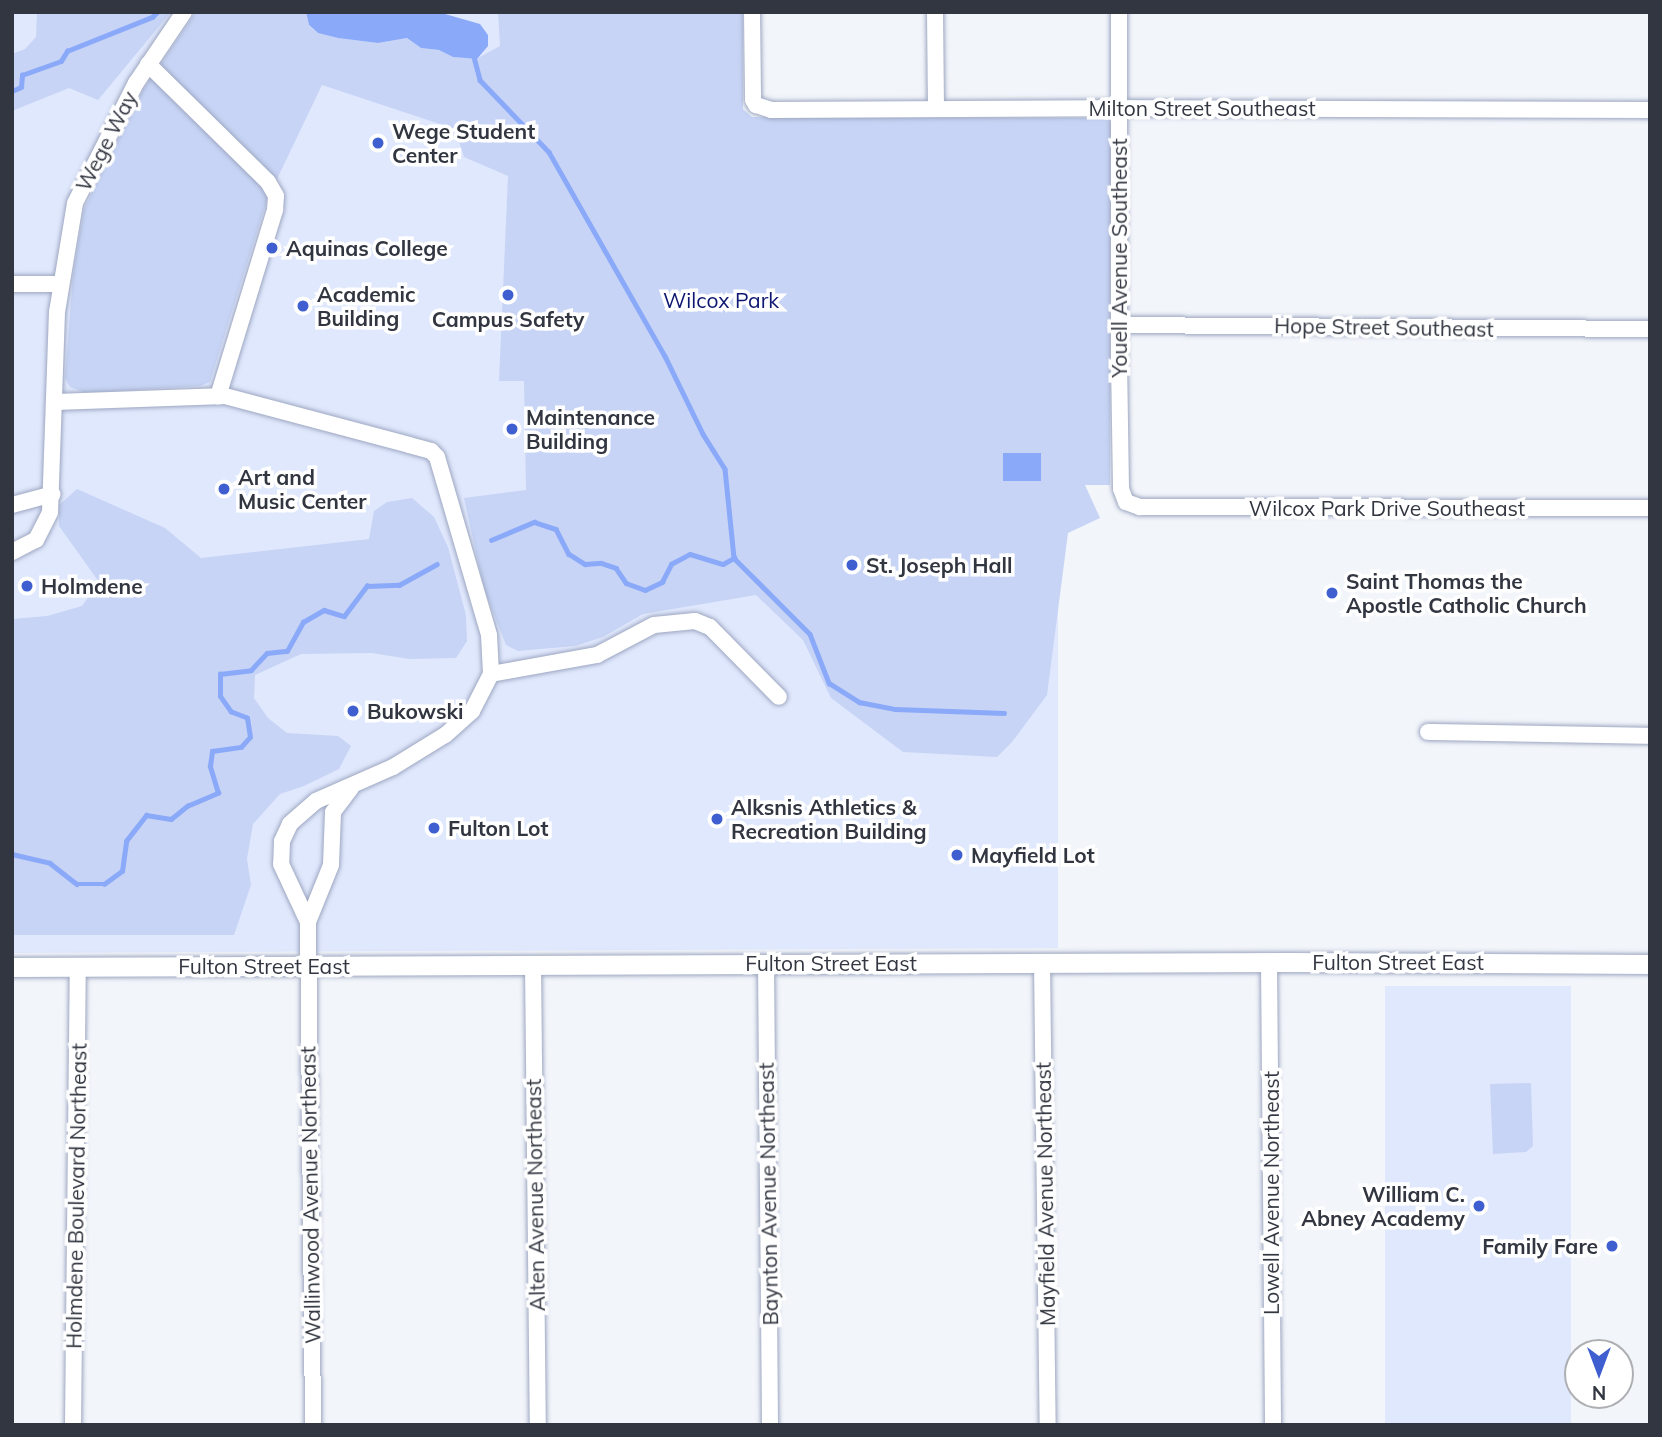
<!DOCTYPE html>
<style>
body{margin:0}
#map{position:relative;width:1662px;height:1437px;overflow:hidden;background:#f2f5fa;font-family:Mulish,sans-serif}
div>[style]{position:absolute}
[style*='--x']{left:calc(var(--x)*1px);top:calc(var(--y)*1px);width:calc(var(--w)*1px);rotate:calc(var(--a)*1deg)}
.built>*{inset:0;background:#e0e8fd;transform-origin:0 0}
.green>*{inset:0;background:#c7d4f5}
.water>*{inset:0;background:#8ba9f9;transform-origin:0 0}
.stream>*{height:4.5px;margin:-2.25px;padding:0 2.25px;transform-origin:2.25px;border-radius:2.25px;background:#8ba9f9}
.roads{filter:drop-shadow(0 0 2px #9da7c1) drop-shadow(0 0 2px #9da7c1)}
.minor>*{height:16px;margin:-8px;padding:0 8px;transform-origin:8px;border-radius:8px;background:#fff}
.major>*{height:19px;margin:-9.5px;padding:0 9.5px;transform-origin:9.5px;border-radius:9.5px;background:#fff}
.dots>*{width:19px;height:19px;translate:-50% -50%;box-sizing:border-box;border:4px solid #fff;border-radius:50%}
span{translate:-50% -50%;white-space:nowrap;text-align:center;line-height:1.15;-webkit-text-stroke:7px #fff;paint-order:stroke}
.street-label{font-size:21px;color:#323640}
.poi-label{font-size:21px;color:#323640;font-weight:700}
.left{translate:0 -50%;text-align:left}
.right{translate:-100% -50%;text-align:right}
.park-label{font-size:21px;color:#0e1772}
.frame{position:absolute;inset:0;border:14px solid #323640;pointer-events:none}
.north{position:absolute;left:1564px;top:1339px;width:70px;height:70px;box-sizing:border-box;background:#fff;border:2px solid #adafb3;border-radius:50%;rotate:180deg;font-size:19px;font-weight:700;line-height:28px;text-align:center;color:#323640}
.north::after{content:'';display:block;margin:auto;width:24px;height:32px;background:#3f5fd1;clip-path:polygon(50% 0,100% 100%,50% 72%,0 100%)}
</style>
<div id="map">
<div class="built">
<div style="clip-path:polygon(12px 12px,529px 12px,1058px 485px,1058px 948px,12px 953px)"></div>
<div style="left:1571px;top:986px;width:439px;height:186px;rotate:90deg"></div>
</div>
<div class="green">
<div style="clip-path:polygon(37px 12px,171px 12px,98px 100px,69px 88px,12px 111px,12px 54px,25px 49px,36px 37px)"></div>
<div style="clip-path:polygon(196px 12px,306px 12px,309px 26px,318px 33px,338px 38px,378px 43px,407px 38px,421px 48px,439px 50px,453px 57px,476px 59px,500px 46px,498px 12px,743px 12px,743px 109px,752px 117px,1108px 118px,1111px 123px,1110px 485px,1085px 485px,1100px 518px,1068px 533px,1047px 695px,1012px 742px,997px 757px,903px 752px,831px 698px,803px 640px,756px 595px,643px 614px,603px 637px,575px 646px,518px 651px,506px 645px,484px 589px,464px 498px,526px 490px,524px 381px,499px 381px,508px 176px,464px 157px,455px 129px,322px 85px,267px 200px,210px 382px,200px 386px,86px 393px,70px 387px,65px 378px,73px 275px,84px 209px,143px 90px)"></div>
<div style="clip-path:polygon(77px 489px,165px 528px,201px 558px,369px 539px,374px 511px,387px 502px,412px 498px,434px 517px,448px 547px,466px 615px,467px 641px,456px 658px,409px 659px,372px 653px,301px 654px,255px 675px,254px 698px,268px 718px,287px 733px,338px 736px,351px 746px,339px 769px,304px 786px,280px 794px,253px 824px,247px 859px,251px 885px,234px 935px,12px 935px,12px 619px,47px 616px,82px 606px,99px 582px,59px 526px,59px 505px)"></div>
<div style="clip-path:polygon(1531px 1083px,1533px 1146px,1526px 1152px,1493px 1154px,1490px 1084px)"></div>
</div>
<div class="water">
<div style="clip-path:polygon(306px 12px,438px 12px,480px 24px,488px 35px,488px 46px,477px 59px,453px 57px,439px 50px,421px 48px,407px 38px,378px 43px,338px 38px,318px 33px,309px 25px)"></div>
<div style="left:1003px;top:453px;width:38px;height:28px"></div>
</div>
<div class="stream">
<div style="--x:474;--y:57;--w:24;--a:75"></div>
<div style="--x:480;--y:80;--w:100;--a:46.2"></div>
<div style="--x:549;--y:152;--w:235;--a:60.4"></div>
<div style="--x:665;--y:356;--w:87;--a:64"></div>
<div style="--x:703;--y:434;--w:41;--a:57.8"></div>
<div style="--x:725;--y:469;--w:89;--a:84.2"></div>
<div style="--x:12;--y:91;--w:10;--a:-24"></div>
<div style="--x:21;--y:87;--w:12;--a:-85"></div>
<div style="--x:22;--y:75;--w:41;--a:-19.7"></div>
<div style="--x:61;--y:61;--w:12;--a:-59"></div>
<div style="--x:67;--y:51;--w:92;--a:-21.8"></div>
<div style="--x:152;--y:17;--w:7;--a:-45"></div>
<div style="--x:491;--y:540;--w:47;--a:-22.7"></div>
<div style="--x:534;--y:522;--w:23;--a:18"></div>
<div style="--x:556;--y:529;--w:28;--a:63"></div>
<div style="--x:569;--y:554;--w:19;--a:32"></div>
<div style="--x:585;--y:564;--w:16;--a:-4"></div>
<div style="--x:601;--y:563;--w:16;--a:18"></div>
<div style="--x:616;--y:568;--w:18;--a:56"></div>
<div style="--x:626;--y:583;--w:20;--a:20"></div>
<div style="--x:645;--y:590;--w:19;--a:-25"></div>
<div style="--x:662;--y:582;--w:20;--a:-63"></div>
<div style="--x:671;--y:564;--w:21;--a:-28"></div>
<div style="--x:690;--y:554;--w:34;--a:17"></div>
<div style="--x:723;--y:564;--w:13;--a:-29"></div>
<div style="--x:734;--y:558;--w:107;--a:45"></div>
<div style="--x:810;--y:634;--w:53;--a:68.8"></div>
<div style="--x:829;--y:683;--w:36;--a:32"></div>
<div style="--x:859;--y:702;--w:37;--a:11"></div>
<div style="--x:895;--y:709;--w:109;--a:2.1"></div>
<div style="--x:12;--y:854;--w:39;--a:13"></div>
<div style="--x:50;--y:863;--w:34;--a:38"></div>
<div style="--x:77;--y:884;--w:27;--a:0"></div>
<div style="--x:104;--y:884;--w:22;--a:-36"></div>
<div style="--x:122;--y:871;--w:30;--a:-82"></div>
<div style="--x:126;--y:841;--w:33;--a:-52"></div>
<div style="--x:146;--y:815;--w:25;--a:9"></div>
<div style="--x:171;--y:819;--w:21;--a:-39"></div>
<div style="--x:187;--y:806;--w:34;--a:-23"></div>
<div style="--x:218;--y:793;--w:28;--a:-107"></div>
<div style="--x:210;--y:766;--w:15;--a:-82"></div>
<div style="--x:212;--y:751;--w:29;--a:-8"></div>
<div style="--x:241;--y:747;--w:13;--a:-48"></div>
<div style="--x:250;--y:737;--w:19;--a:-99"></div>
<div style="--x:247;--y:718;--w:17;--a:-159"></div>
<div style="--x:231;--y:712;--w:19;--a:-125"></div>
<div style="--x:220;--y:696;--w:22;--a:-90"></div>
<div style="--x:220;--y:674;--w:31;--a:-7"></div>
<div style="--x:251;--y:670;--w:23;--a:-47"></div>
<div style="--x:267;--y:653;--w:20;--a:-6"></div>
<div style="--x:287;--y:651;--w:33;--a:-61"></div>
<div style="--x:303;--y:622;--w:24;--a:-30"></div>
<div style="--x:324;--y:610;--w:21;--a:17"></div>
<div style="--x:344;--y:616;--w:38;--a:-53"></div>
<div style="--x:367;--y:586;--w:32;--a:-2"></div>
<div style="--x:399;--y:585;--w:43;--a:-28.9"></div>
</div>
<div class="roads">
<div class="minor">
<div style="--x:752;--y:12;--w:88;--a:89.3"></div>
<div style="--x:753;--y:100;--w:6;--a:59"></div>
<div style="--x:756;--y:105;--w:16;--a:18"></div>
<div style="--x:771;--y:110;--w:330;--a:-0.3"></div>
<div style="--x:1101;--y:108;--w:549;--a:0.21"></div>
<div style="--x:935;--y:12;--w:97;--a:89.4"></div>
<div style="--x:1119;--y:12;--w:348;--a:90"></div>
<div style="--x:1119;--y:360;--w:129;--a:89.1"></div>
<div style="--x:1121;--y:489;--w:14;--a:69"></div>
<div style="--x:1126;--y:502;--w:15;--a:20"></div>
<div style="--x:1140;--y:507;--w:510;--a:0.11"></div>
<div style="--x:148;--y:64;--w:168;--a:44.5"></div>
<div style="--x:268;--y:182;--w:16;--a:60"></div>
<div style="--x:276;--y:196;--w:14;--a:94"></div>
<div style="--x:275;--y:210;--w:195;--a:107"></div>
<div style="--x:12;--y:284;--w:48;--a:0"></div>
<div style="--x:1118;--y:325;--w:532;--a:0.43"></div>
<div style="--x:55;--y:402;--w:170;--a:-2"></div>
<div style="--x:225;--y:396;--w:190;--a:14.9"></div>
<div style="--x:409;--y:445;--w:23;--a:15"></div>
<div style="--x:431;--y:451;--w:8;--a:45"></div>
<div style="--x:437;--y:457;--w:185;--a:73.7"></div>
<div style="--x:489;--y:635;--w:39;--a:87"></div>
<div style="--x:491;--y:674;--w:42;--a:117.2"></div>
<div style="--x:472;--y:711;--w:36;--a:138"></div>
<div style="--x:445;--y:735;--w:61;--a:148.4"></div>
<div style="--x:393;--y:767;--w:84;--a:156.2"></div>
<div style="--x:316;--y:801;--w:35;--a:139"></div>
<div style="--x:290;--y:824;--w:19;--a:115"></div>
<div style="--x:282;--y:841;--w:23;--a:92"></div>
<div style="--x:281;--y:864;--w:64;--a:65"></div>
<div style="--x:12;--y:505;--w:42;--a:-15"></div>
<div style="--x:12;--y:552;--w:27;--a:-27"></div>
<div style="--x:36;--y:540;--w:31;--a:-63"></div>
<div style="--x:50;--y:512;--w:200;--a:-88"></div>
<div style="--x:57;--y:312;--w:110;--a:-80.6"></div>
<div style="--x:75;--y:203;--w:135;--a:-63.1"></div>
<div style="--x:136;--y:83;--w:86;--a:-55.9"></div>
<div style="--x:491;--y:674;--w:108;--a:-10.2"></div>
<div style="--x:597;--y:655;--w:64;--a:-27.8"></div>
<div style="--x:654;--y:625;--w:41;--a:-5.6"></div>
<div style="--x:695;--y:621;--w:16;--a:22"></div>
<div style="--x:710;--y:627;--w:98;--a:45.4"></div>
<div style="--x:1428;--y:732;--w:222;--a:1"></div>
<div style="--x:1042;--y:962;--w:463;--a:89.3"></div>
<div style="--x:1269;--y:962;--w:463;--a:89.5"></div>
<div style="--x:766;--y:963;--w:462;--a:89.5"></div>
<div style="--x:533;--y:964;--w:461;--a:89.4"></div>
<div style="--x:73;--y:1425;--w:458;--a:-89.4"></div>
<div style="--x:313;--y:1425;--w:503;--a:-90.57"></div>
<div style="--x:308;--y:922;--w:61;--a:-68"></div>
<div style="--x:331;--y:865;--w:53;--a:-87.8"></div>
<div style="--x:333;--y:812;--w:30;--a:-53"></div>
</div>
<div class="major">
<div style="--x:12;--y:967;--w:1276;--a:-0.22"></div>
<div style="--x:1288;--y:962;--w:362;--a:0.3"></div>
</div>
</div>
<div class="dots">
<div style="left:378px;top:143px;background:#3f5fd1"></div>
<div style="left:272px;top:248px;background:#3f5fd1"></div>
<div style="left:508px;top:295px;background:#3f5fd1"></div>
<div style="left:303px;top:306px;background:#3f5fd1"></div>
<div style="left:512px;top:429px;background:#3f5fd1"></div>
<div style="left:224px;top:489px;background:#3f5fd1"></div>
<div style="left:852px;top:565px;background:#3f5fd1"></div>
<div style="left:27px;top:586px;background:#3f5fd1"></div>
<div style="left:1332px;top:593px;background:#3f5fd1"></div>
<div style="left:353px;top:711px;background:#3f5fd1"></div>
<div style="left:717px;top:819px;background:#3f5fd1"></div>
<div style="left:434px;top:828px;background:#3f5fd1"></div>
<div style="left:957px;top:855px;background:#3f5fd1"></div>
<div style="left:1479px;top:1206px;background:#3f5fd1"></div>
<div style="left:1612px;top:1246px;background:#3f5fd1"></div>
</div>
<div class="street-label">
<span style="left:1202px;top:108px">Milton Street Southeast</span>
<span style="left:106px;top:141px;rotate:-63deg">Wege Way</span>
<span style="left:1119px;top:258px;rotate:-90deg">Youell Avenue Southeast</span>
<span style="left:1384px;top:327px;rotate:1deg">Hope Street Southeast</span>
<span style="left:1387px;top:508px">Wilcox Park Drive Southeast</span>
<span style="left:1398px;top:962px">Fulton Street East</span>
<span style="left:831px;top:963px">Fulton Street East</span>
<span style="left:264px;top:966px">Fulton Street East</span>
<span style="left:1271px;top:1193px;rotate:-90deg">Lowell Avenue Northeast</span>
<span style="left:768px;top:1194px;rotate:-91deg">Baynton Avenue Northeast</span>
<span style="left:1045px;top:1194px;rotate:-91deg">Mayfield Avenue Northeast</span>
<span style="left:310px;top:1195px;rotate:-91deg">Wallinwood Avenue Northeast</span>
<span style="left:535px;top:1195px;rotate:-91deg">Alten Avenue Northeast</span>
<span style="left:76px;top:1196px;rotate:-89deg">Holmdene Boulevard Northeast</span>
</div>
<div class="poi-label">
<span class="left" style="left:392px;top:143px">Wege Student<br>Center</span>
<span class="left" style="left:286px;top:248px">Aquinas College</span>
<span class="left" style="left:317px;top:306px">Academic<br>Building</span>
<span style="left:508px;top:319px">Campus Safety</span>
<span class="left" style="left:526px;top:429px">Maintenance<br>Building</span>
<span class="left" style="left:238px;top:489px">Art and<br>Music Center</span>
<span class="left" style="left:866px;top:565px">St. Joseph Hall</span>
<span class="left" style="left:1346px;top:593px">Saint Thomas the<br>Apostle Catholic Church</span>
<span class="left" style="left:41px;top:586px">Holmdene</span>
<span class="left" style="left:367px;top:711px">Bukowski</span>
<span class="left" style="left:731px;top:819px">Alksnis Athletics &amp;<br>Recreation Building</span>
<span class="left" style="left:448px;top:828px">Fulton Lot</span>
<span class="left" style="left:971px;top:855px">Mayfield Lot</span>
<span class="right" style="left:1465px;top:1206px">William C.<br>Abney Academy</span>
<span class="right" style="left:1598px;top:1246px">Family Fare</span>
</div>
<div class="park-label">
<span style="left:721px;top:300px">Wilcox Park</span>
</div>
<div class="frame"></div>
<div class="north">N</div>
</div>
